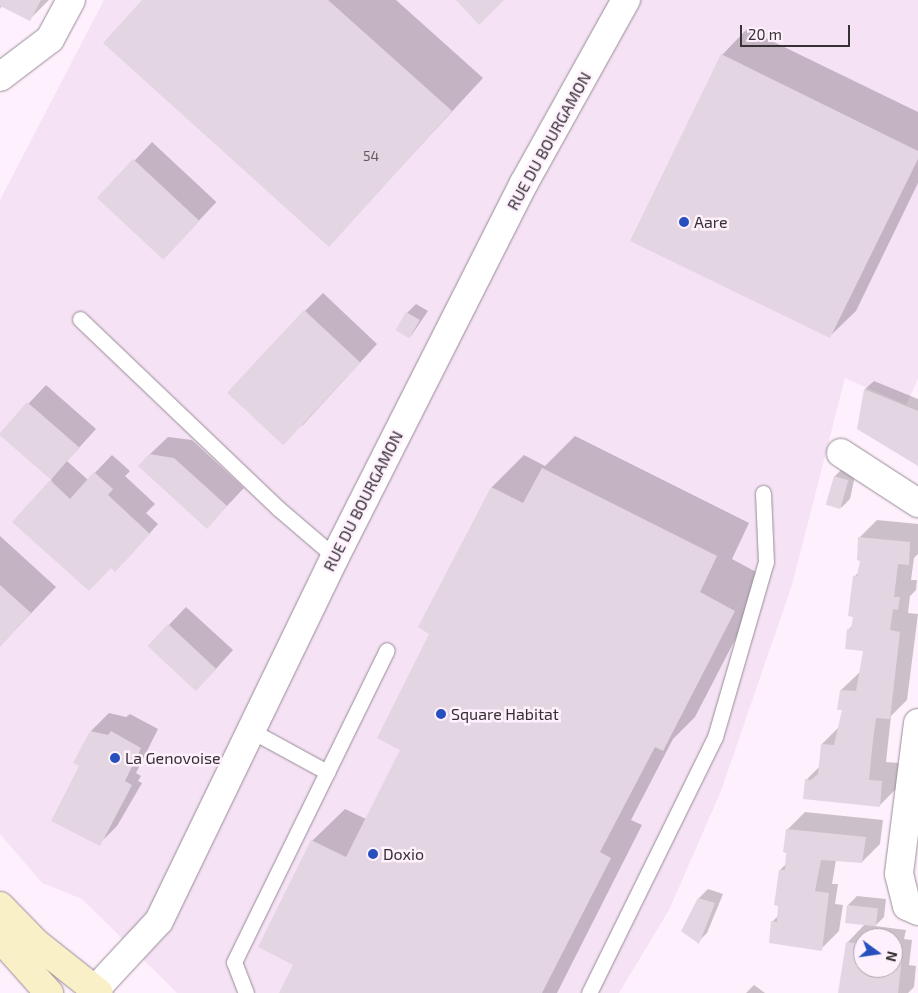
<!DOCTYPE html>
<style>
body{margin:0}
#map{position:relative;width:918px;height:993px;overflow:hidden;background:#fef1fd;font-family:"Exo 2",sans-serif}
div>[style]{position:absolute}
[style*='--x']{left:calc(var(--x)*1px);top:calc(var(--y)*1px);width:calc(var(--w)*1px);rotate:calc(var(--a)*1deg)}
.built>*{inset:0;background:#f5e2f4}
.shadow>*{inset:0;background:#0003;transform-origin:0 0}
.building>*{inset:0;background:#e3d6e2;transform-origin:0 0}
.roads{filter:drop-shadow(0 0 1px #988c97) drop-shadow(0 0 1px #988c97)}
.lane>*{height:15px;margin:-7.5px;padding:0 7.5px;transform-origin:7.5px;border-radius:7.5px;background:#fff}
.street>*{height:28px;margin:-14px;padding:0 14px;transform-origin:14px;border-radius:14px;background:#fff}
.secondary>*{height:28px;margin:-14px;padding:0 14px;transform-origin:14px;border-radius:14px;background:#faf0c8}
.dots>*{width:14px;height:14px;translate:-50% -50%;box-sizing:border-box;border:2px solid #fef1fd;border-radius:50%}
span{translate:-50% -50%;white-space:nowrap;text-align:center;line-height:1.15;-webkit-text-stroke:5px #fef1fd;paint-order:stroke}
.number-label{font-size:14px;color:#605a60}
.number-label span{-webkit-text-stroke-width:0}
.street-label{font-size:16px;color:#353135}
.poi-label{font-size:16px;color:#353135}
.left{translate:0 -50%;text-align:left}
.north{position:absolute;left:853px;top:928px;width:50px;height:50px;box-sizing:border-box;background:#fef1fd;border:1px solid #aea4ad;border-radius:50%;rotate:104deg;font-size:14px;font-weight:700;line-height:20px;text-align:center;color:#353135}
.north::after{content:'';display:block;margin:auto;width:18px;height:22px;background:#274fbe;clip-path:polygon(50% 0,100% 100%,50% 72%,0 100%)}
.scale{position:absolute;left:740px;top:25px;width:110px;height:22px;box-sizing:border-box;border:2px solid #353135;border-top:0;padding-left:6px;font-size:15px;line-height:18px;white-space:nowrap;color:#353135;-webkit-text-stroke:4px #fef1fd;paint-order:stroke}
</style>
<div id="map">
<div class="built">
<div style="clip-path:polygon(104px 0,918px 0,918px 379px,906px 405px,845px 378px,792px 585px,721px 791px,669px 910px,619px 993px,177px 993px,82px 899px,42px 883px,0 834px,0 200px)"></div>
</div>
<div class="shadow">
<div style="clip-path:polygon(0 0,49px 0,30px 19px,2px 5px,0 9px)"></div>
<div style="clip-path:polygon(144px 0,396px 0,483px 78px,329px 245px)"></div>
<div style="clip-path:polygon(747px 29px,918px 112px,918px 183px,856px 311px,830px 336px,722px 55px)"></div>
<div style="left:152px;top:142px;width:88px;height:77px;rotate:43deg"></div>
<div style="clip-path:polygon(323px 293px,377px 344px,302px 426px,305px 311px)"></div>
<div style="clip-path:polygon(416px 304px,428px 311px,411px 336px,407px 313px)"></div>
<div style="clip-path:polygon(874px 381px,918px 399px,918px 465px,858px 429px,865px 389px)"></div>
<div style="clip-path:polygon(46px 385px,96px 429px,67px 461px,88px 480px,112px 455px,130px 471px,125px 476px,155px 504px,146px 513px,158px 524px,124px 562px,111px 567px,14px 522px,52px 480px,0 434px)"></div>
<div style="clip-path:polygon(575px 436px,749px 523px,732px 559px,767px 578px,695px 717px,673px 739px,631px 820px,642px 825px,557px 993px,280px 993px,295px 964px,312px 841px,345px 809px,366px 819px,401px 750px,431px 633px,492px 487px,524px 455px,545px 466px)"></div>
<div style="clip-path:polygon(168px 437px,192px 440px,244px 488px,207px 527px,149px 455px)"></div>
<div style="clip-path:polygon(844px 467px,856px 471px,850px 499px,841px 508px,835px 476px)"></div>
<div style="clip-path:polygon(877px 520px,918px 524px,918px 554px,914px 558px,911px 580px,917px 580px,916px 590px,910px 596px,908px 613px,918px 614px,907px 700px,891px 716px,886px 762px,899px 763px,897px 788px,879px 806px,806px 780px,820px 766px,822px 744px,839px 727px,844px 709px,841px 690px,860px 672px,864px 650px,848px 630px,853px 625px,855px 576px,859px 572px,861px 560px,859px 538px)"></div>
<div style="clip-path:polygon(0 536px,56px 587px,0 646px)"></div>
<div style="clip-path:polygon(186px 607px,233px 650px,214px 671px,149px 646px)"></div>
<div style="clip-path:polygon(109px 713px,126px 717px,130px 714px,158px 729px,136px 773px,141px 776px,138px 781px,142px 783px,117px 826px,99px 844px,81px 766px,91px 731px)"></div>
<div style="clip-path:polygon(805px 812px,883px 820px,880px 844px,862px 862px,836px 860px,832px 884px,838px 884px,835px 904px,843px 905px,839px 931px,821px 949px,772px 922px,778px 916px,780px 870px,786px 864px,787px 830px)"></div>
<div style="clip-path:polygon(708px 889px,723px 894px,707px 933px,698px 942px,683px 931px,699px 898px)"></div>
<div style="clip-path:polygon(evenodd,857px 896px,886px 899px,884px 917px,875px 926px,906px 930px,904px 939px,912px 940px,909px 965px,916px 966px,914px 987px,908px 993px,840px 993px,847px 943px,865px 924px,848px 905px,857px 896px,863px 938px,893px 938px,893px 968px,863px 968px,863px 938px)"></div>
<div style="clip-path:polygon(754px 985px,765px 993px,746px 993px)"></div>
</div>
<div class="building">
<div style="clip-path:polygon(0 0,41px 0,30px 21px,0 6px)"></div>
<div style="clip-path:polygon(142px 0,328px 0,452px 111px,329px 247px,103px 43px)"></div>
<div style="clip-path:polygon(456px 0,504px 0,479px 25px)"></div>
<div style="clip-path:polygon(721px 54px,918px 151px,918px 159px,830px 338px,630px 241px)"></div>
<div style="left:133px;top:159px;width:91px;height:53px;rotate:43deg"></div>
<div style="left:304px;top:310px;width:77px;height:113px;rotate:43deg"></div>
<div style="left:406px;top:312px;width:16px;height:21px;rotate:30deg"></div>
<div style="clip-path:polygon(864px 389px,918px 411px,918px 466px,857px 429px)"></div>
<div style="left:27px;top:402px;width:69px;height:43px;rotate:41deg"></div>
<div style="clip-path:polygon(149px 454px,174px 458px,227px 506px,207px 529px,138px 466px)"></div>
<div style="clip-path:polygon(542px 468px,717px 556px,700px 592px,735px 611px,663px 751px,655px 747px,600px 852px,611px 858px,542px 993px,279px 993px,293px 965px,258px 947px,311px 840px,346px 857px,400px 750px,377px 738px,429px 634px,418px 627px,491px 487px,523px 503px)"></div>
<div style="clip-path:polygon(94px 472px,113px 489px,108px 495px,150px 534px,115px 572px,111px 568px,89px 591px,12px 522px,50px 480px,70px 499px)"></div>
<div style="left:834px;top:476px;width:15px;height:30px;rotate:16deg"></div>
<div style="clip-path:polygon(858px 537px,910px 542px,909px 565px,898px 564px,894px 597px,900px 597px,898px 610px,893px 609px,890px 630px,900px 632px,890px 719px,876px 718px,872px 749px,869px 780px,882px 781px,880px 807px,803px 799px,805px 779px,811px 780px,818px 774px,821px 744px,834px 745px,842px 710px,837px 710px,840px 690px,856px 691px,863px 651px,845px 649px,847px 629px,851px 629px,853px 617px,848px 616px,853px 576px,857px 576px,860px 561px,857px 560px)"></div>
<div style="clip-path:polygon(0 585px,31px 613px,0 647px)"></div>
<div style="left:168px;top:624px;width:66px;height:30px;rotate:43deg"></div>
<div style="clip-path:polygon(90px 731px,108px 735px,111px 731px,141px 748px,125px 781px,132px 785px,100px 846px,51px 821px,79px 766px,73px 763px)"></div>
<div style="clip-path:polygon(786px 829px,866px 837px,862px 863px,821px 860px,815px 891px,829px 893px,822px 951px,769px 943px,771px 921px,777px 922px,778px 906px,774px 905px,779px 870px,785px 870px,786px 853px,783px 852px)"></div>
<div style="clip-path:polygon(698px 898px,715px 903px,699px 944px,681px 931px)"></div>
<div style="left:847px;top:905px;width:31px;height:18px;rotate:6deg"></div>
<div style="clip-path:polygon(846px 942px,863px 944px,863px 968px,893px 968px,893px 948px,903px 949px,898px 993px,838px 993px)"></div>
</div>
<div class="roads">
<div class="lane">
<div style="--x:80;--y:319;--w:275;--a:43.7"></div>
<div style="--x:279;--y:509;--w:74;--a:40.6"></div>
<div style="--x:250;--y:730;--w:88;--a:28.6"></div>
<div style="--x:246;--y:993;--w:33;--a:-111"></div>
<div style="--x:234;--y:962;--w:347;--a:-63.9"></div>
<div style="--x:589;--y:993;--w:285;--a:-63.8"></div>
<div style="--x:715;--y:737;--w:182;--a:-73.8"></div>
<div style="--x:766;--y:562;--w:69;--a:-92.5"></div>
</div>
<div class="street">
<div style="--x:0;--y:77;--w:63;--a:-37.2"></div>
<div style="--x:50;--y:39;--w:44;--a:-61.7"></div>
<div style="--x:841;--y:453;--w:92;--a:33"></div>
<div style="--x:918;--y:723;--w:152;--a:97.2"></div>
<div style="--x:899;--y:874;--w:33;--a:76"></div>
<div style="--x:907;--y:906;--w:12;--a:24"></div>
<div style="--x:92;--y:993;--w:98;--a:-47.1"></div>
<div style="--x:159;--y:921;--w:404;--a:-64.2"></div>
<div style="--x:335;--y:557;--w:419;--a:-63.2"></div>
<div style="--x:524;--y:183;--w:210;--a:-60.9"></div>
</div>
<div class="secondary">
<div style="--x:0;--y:906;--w:52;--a:45.8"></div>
<div style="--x:36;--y:943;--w:80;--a:38.4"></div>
<div style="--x:0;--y:938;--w:74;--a:48.3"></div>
</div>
</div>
<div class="dots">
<div style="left:684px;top:222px;background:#274fbe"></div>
<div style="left:441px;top:714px;background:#274fbe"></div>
<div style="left:115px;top:758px;background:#274fbe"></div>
<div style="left:373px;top:854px;background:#274fbe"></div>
</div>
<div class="number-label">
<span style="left:371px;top:156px">54</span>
</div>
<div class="street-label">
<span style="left:549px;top:141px;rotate:-61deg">RUE DU BOURGAMON</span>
<span style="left:363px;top:501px;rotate:-63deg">RUE DU BOURGAMON</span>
</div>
<div class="poi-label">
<span class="left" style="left:694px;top:222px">Aare</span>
<span class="left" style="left:451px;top:714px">Square Habitat</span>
<span class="left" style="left:125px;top:758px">La Genovoise</span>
<span class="left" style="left:383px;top:854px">Doxio</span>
</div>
<div class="north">N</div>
<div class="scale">20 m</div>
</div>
